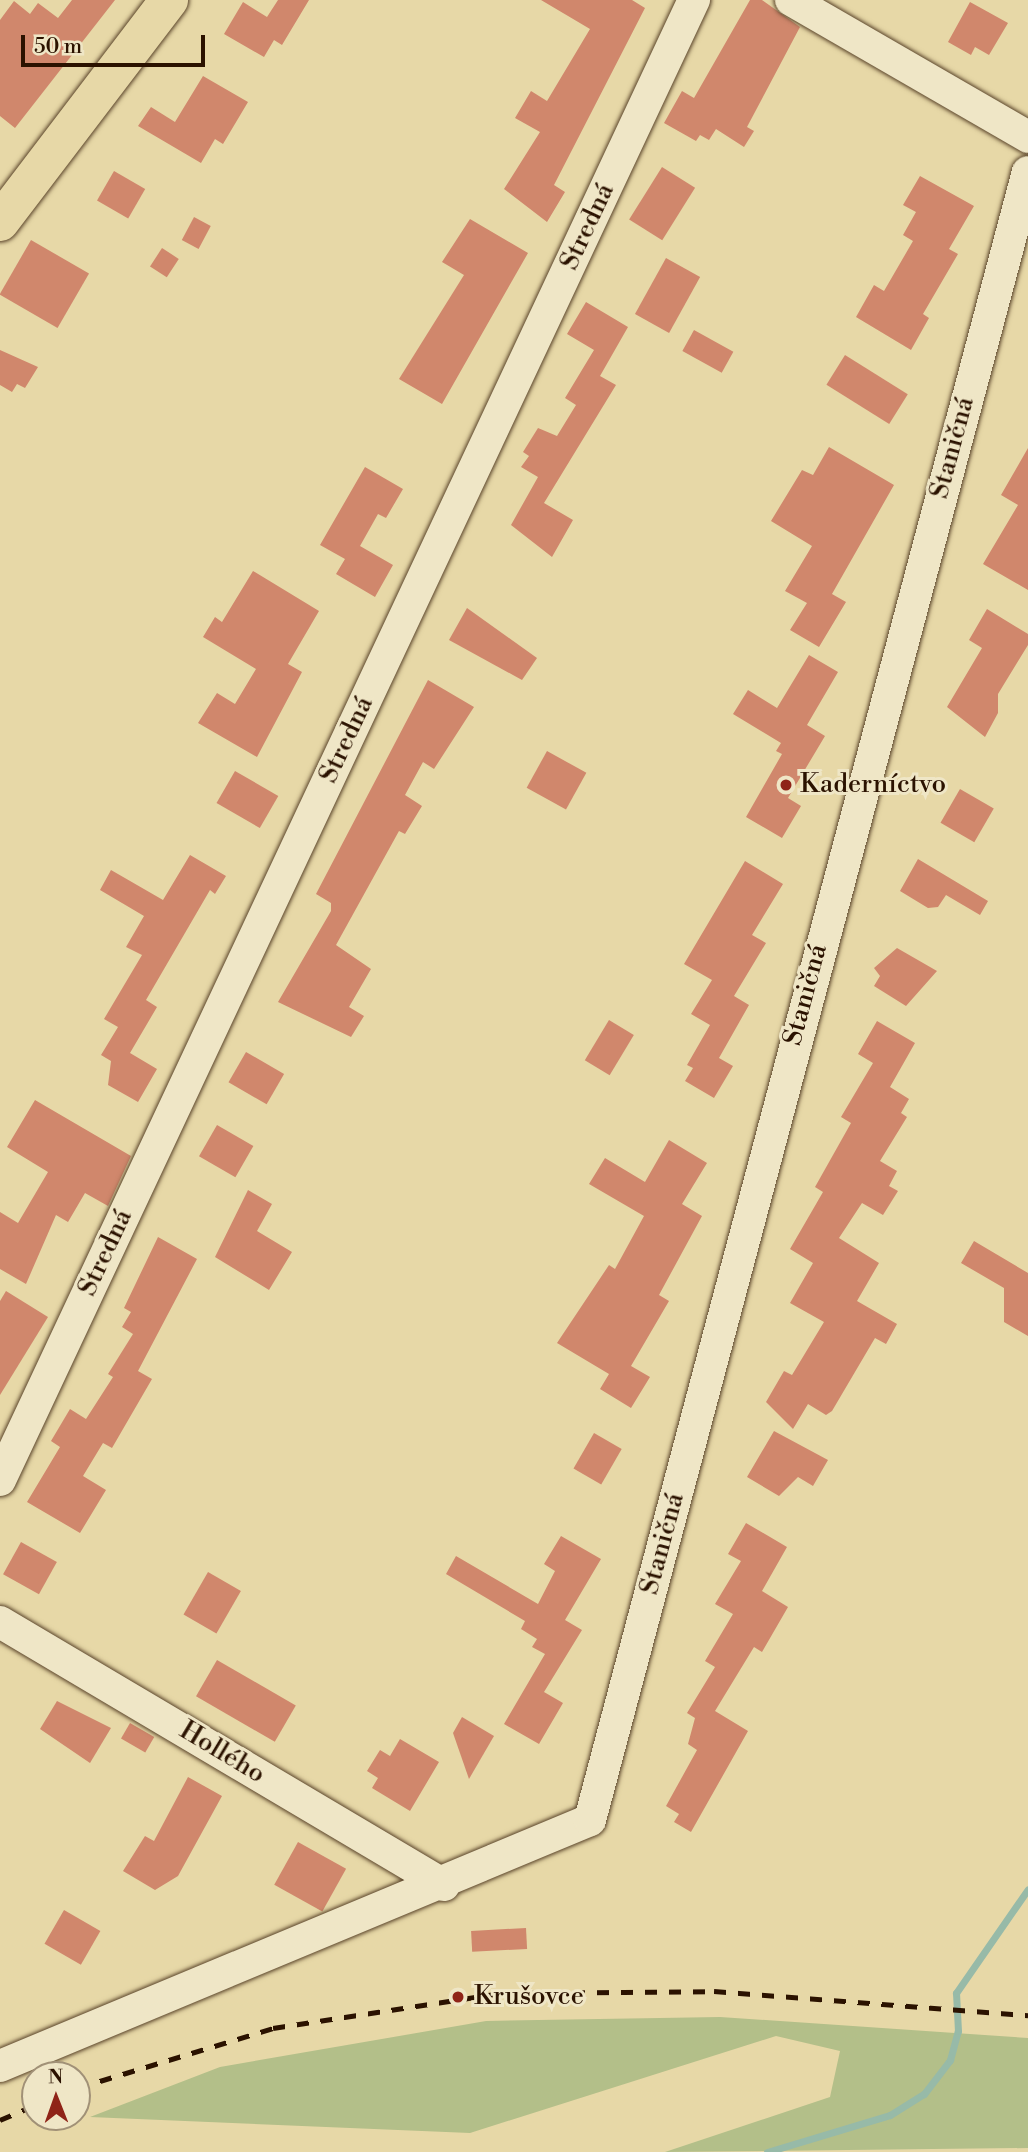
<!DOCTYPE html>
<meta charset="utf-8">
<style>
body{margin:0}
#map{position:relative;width:1028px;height:2152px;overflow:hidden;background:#e7d8a7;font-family:"Libre Bodoni",serif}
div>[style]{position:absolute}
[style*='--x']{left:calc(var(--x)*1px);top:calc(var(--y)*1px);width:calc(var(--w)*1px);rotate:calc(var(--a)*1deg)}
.green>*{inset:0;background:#b3bf89}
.stream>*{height:7px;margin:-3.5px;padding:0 3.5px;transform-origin:3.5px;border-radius:3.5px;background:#97baa8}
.building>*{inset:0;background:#d0876c;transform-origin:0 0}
.roads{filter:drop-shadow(0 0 2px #5a442a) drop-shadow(0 0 2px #5a442a)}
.minor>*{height:32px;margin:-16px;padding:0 16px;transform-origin:16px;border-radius:16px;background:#efe6c6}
.major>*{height:38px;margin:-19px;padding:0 19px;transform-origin:19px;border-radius:19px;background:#e7d8a7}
.rail>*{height:5px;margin-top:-2.5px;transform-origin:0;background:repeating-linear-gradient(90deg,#2b1200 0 12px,transparent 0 24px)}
.dots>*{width:19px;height:19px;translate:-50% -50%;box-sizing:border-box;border:4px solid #efe6c6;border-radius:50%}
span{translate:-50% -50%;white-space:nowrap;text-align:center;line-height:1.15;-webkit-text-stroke:6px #efe6c6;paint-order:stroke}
.street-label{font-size:26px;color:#2b1200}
.poi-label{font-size:26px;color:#2b1200}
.left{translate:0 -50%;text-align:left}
.north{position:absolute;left:21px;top:2061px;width:70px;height:70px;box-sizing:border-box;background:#efe6c6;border:2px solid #a19177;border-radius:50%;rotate:359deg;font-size:19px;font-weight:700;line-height:28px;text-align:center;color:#2b1200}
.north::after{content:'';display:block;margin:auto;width:24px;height:32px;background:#8f2418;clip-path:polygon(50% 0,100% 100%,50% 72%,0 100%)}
.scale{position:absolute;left:21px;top:35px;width:184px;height:32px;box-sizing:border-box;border:4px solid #2b1200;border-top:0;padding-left:9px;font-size:21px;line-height:24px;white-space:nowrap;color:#2b1200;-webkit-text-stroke:5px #efe6c6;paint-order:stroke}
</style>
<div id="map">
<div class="green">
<div style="clip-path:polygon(720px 2017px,1028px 2038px,1028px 2148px,665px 2152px,830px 2097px,840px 2051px,776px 2036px,470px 2133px,90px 2117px,220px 2067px,486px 2021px)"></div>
</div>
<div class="stream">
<div style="--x:767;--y:2152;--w:128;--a:-16.7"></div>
<div style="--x:890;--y:2115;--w:40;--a:-32"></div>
<div style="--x:924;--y:2094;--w:43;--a:-52.6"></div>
<div style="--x:950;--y:2060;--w:30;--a:-75"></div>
<div style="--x:958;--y:2031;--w:38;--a:-93"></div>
<div style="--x:956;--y:1993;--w:126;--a:-55.3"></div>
</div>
<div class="building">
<div style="clip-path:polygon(72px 0,115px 0,15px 128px,0 116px,0 20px,14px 1px,30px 14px,38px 3px,58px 18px)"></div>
<div style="clip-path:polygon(278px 0,309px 0,282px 45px,274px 40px,264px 57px,224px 34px,243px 2px,267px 17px)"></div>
<div style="clip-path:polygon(541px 0,632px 0,645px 8px,554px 185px,565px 192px,547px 222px,504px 189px,540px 132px,515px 118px,531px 91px,547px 101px,590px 29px)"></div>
<div style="clip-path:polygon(750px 0,762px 0,800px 27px,747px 127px,754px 131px,744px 147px,716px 129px,709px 140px,700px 135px,696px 141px,664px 123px,682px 91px,694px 98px)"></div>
<div style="clip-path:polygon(970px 2px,1008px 23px,989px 55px,975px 47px,971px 55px,948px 42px)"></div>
<div style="clip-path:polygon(203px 76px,248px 102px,223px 144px,215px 139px,201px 163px,138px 126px,151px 107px,175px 122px)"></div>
<div style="left:662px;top:167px;width:39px;height:62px;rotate:32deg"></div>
<div style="left:114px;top:171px;width:36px;height:34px;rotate:30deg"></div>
<div style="clip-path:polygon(920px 176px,974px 206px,949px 249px,958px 254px,923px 314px,929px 318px,911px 350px,856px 317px,874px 285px,884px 291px,913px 241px,903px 235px,916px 212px,903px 205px)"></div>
<div style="left:194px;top:217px;width:19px;height:26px;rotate:28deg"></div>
<div style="clip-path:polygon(470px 219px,528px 253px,442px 404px,399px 379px,464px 275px,442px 262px)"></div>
<div style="left:31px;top:240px;width:67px;height:63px;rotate:30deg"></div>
<div style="left:162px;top:248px;width:20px;height:22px;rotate:33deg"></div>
<div style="left:666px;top:258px;width:39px;height:64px;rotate:29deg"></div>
<div style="clip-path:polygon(586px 302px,628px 327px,600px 376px,616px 385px,544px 503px,573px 520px,552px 557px,511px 525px,538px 477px,521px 467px,529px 456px,523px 452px,538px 428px,557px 436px,576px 405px,565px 398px,594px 350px,567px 334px)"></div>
<div style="left:694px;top:330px;width:45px;height:24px;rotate:29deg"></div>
<div style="clip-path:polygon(0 350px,38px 367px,25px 388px,17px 384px,12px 392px,0 385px)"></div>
<div style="left:845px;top:355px;width:74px;height:35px;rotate:32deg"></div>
<div style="clip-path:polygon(829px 447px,894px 485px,832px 594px,846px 602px,819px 647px,790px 630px,807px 603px,785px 591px,812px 546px,771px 521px,802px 470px,813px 475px)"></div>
<div style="clip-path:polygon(1028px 448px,1028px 590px,983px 564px,1018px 505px,1001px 495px)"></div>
<div style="clip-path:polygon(365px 467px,403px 489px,386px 518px,378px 514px,360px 546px,393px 565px,375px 597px,336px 574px,345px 559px,320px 545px)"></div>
<div style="clip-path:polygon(253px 571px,319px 611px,288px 664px,302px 672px,257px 757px,198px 723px,217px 693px,235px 704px,256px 669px,203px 637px,215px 617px,222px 622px)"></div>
<div style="clip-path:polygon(467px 608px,537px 658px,522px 680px,449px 640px)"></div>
<div style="clip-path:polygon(987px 609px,1028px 634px,1028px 645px,998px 694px,998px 713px,985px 737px,947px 707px,982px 648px,969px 640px)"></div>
<div style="clip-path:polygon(809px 655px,838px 672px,807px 725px,825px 736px,788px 798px,801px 806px,782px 838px,746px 817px,782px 754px,776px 751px,781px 743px,733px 714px,748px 690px,777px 708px)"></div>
<div style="clip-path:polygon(428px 680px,474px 707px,434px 769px,423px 762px,405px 795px,422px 806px,405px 834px,399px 831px,336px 945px,371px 969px,349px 1007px,364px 1016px,351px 1037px,278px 1002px,331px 911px,331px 903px,316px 894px)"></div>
<div style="left:547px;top:751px;width:45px;height:42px;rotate:29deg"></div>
<div style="left:235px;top:771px;width:50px;height:37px;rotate:30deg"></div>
<div style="left:960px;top:789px;width:39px;height:39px;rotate:30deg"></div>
<div style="clip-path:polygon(190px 855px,226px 876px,215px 894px,210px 890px,146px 1000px,157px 1007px,130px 1053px,157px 1069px,138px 1102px,108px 1085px,111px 1061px,101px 1055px,118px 1027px,104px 1019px,142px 955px,126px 947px,144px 916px,100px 890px,111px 870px,163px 900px)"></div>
<div style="clip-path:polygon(918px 859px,988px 901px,980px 915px,946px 895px,938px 907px,928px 908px,900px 891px)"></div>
<div style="clip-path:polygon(745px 861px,783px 884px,752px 935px,766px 943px,734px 996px,749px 1005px,719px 1058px,733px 1066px,714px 1098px,685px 1081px,693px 1068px,687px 1065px,710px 1025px,691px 1014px,712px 980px,684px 964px)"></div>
<div style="clip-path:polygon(897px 948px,937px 971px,906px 1006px,874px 986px,880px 976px,874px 968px)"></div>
<div style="left:609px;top:1020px;width:29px;height:47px;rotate:31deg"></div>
<div style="clip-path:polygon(877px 1021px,915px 1043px,890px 1087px,909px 1099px,901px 1113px,907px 1117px,880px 1161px,897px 1171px,889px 1186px,898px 1191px,883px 1215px,862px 1203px,839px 1238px,879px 1263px,857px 1301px,897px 1324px,886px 1344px,875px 1338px,832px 1411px,826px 1415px,808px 1404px,793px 1429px,766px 1402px,784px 1371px,792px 1375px,824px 1322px,790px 1303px,813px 1263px,790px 1249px,823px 1192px,815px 1187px,851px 1123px,841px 1117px,873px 1063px,858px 1054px)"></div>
<div style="left:246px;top:1052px;width:44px;height:35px;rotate:30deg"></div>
<div style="clip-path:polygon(35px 1100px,131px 1156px,108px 1206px,85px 1193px,68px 1222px,56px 1215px,26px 1284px,0 1269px,0 1212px,18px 1223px,48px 1172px,7px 1147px)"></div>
<div style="left:217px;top:1125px;width:42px;height:36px;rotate:30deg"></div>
<div style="clip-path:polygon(669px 1140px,707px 1163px,682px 1204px,702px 1216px,659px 1295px,669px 1301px,631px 1366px,650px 1377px,631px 1408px,600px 1389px,609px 1374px,557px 1343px,609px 1265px,615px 1269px,644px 1216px,589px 1184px,605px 1158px,645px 1182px)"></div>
<div style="clip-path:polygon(248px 1190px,272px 1204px,257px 1231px,292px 1252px,269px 1290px,215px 1257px)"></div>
<div style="clip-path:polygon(158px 1237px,197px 1259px,138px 1371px,152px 1379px,112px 1448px,103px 1443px,83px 1476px,106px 1490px,80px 1533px,27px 1502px,60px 1447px,51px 1441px,70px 1409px,86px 1419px,113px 1377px,108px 1374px,133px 1334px,122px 1327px,131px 1312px,124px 1308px)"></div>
<div style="clip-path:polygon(974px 1241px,1028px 1273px,1028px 1336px,1004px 1322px,1004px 1288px,961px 1263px)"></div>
<div style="clip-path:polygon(6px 1291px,48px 1317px,0 1395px,0 1301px)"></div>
<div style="clip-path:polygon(774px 1431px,828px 1460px,813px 1486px,798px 1477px,779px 1496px,747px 1477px)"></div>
<div style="left:594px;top:1433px;width:32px;height:41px;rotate:30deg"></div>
<div style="clip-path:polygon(746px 1523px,787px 1547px,762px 1591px,788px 1607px,762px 1652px,754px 1647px,715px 1711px,748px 1731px,691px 1832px,674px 1822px,679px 1814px,666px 1806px,697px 1750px,688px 1744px,695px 1718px,687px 1713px,715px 1667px,705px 1661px,733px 1614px,715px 1604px,741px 1561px,728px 1554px)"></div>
<div style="clip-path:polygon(561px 1536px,601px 1559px,565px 1620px,582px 1630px,544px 1692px,563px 1703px,539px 1744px,504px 1724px,545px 1654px,532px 1647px,537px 1639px,521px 1629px,525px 1621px,446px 1574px,456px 1556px,538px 1604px,555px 1571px,544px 1564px)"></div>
<div style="left:21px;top:1542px;width:41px;height:37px;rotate:29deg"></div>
<div style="left:208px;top:1572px;width:38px;height:49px;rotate:30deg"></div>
<div style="left:217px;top:1660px;width:91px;height:42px;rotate:30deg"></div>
<div style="clip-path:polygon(57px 1701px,111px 1728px,90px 1763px,40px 1729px)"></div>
<div style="clip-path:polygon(462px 1717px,494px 1736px,469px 1779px,453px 1733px)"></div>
<div style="left:130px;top:1723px;width:28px;height:18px;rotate:30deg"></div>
<div style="clip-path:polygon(400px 1739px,439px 1762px,410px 1811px,372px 1788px,378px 1778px,367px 1771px,380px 1750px,390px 1756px)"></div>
<div style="clip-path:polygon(188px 1777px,222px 1796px,178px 1876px,155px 1890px,123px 1871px,145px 1836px,154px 1841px)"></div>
<div style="left:298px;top:1842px;width:55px;height:49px;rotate:29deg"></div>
<div style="left:64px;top:1910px;width:42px;height:39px;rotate:30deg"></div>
<div style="left:526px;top:1928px;width:21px;height:55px;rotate:87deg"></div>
</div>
<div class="roads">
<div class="minor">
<div style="--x:791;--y:0;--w:274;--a:30"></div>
<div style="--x:0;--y:1480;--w:1635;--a:-64.88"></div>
<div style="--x:0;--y:1622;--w:516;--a:30.64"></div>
<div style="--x:0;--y:2066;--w:639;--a:-22.63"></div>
<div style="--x:590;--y:1820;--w:1705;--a:-75.12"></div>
</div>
<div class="major">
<div style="--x:0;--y:222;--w:279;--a:-52.7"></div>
</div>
</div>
<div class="rail">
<div style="--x:77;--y:2088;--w:205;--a:-17"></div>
<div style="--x:273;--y:2028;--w:231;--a:-8.7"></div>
<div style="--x:501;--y:1993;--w:213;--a:-0.5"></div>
<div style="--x:714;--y:1991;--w:315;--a:4.4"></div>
<div style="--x:0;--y:2120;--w:38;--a:-23"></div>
</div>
<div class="dots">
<div style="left:786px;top:785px;background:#8f2418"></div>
<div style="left:458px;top:1997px;background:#8f2418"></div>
</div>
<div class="street-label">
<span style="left:588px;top:227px;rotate:-65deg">Stredná</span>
<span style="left:953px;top:448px;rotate:-75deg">Staničná</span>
<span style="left:347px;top:740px;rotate:-65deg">Stredná</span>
<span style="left:806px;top:995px;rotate:-75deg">Staničná</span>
<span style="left:106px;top:1253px;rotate:-65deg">Stredná</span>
<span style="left:663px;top:1544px;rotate:-75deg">Staničná</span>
<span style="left:222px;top:1753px;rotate:31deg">Hollého</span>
</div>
<div class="poi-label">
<span class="left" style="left:800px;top:785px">Kaderníctvo</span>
<span class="left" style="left:474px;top:1997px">Krušovce</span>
</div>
<div class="north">N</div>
<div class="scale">50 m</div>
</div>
